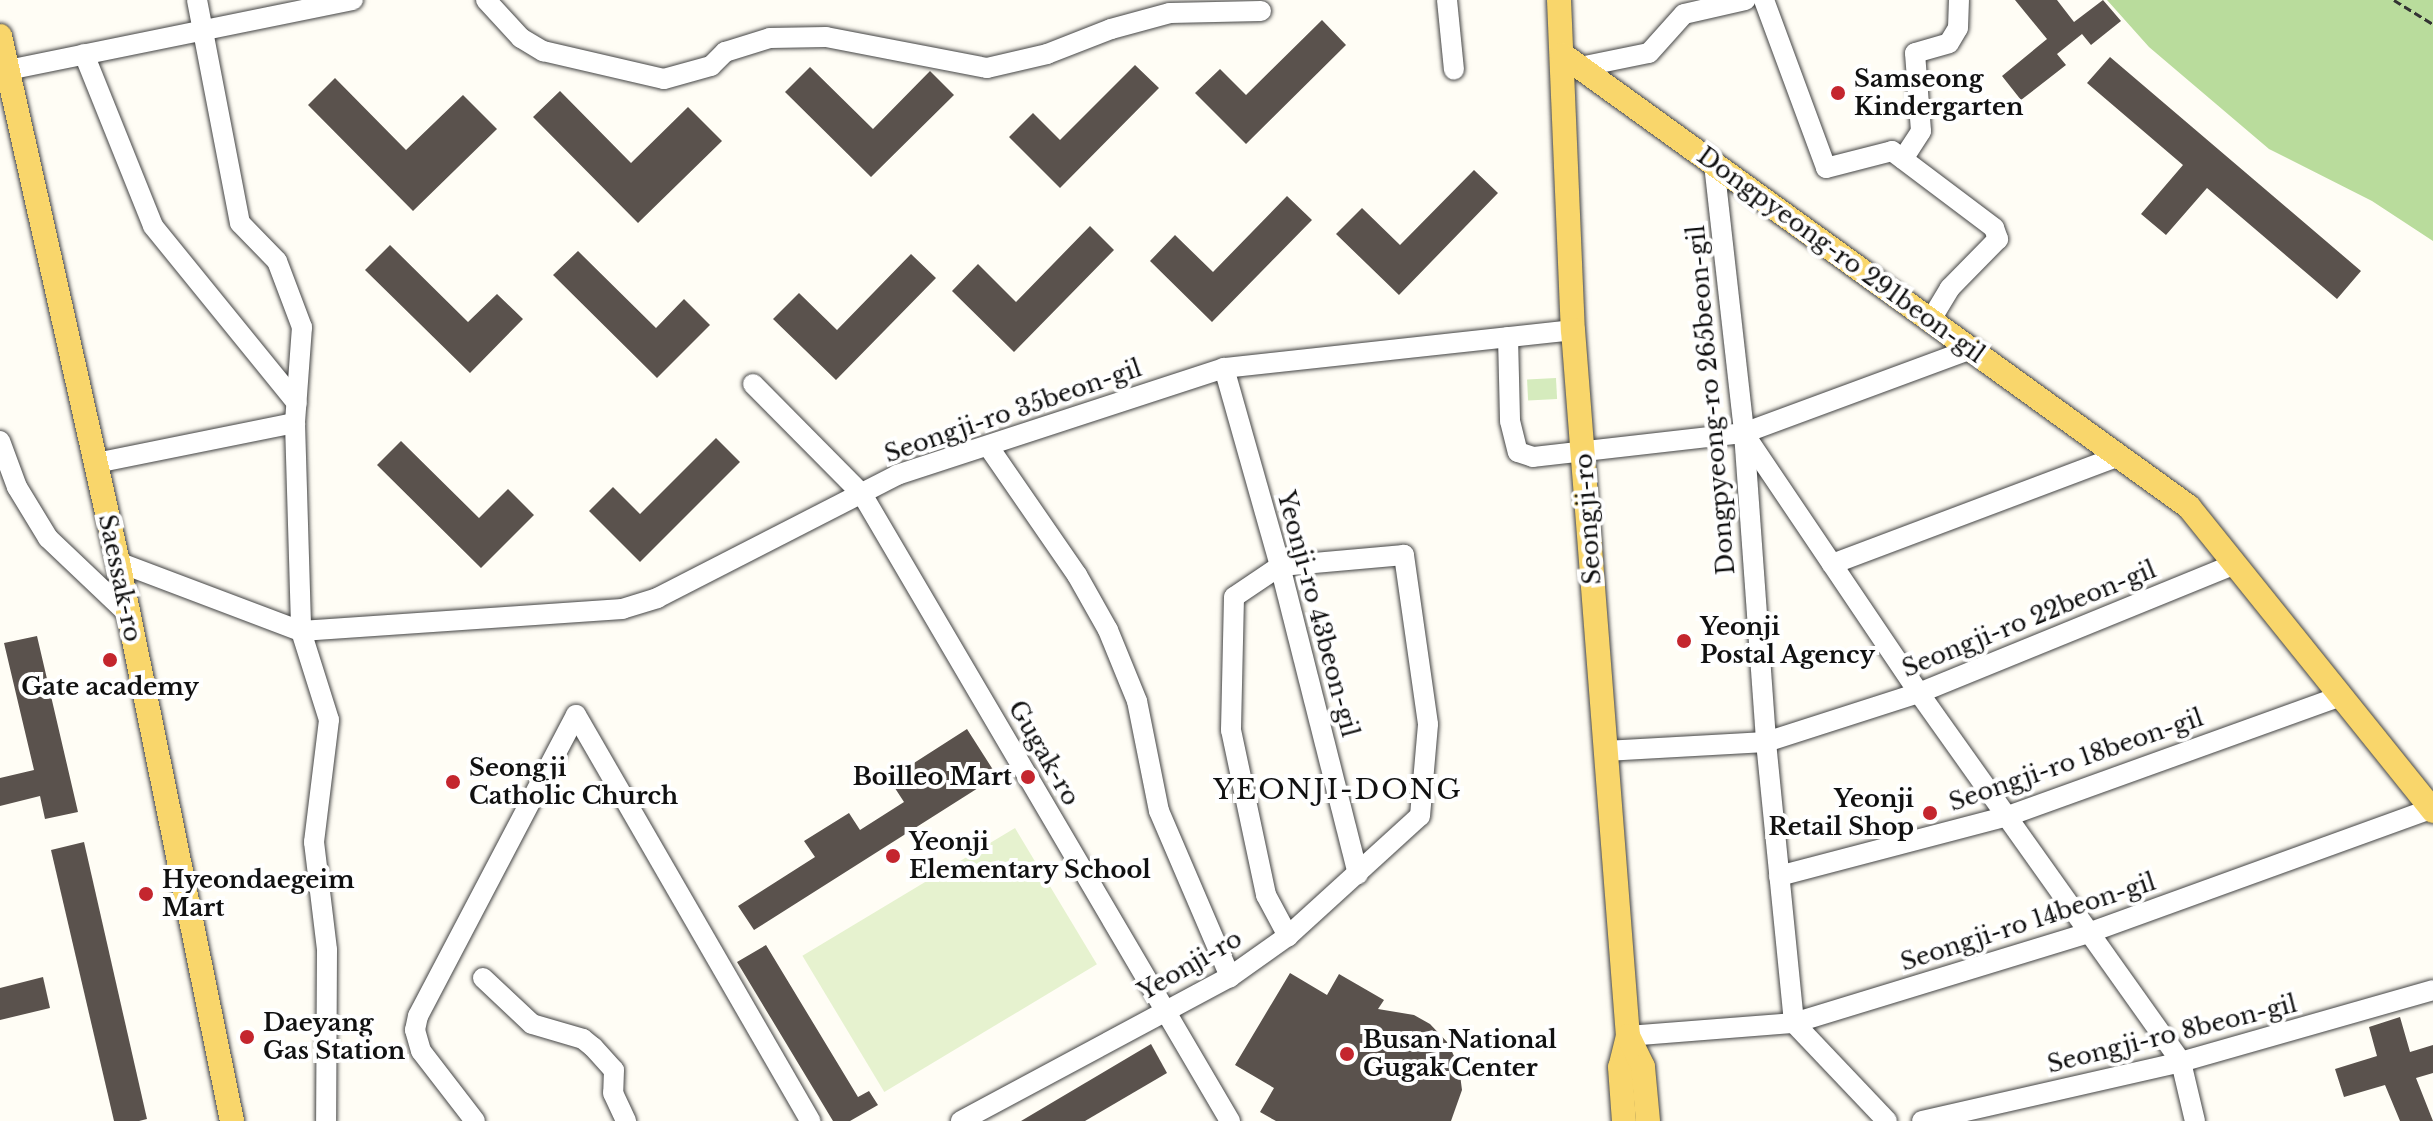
<!DOCTYPE html>
<style>
body{margin:0}
#map{position:relative;width:2433px;height:1121px;overflow:hidden;background:#fffdf5;font-family:"Libre Baskerville",serif}
div>[style]{position:absolute}
[style*='--x']{left:calc(var(--x)*1px);top:calc(var(--y)*1px);width:calc(var(--w)*1px);rotate:calc(var(--a)*1deg)}
.green>*{inset:0;background:#d5ebbd;transform-origin:0 0}
.forest>*{inset:0;background:#b9dc9c}
.pitch>*{inset:0;background:#e6f2cf;transform-origin:0 0}
.building>*{inset:0;background:#5a524d}
.path>*{height:3px;margin-top:-1.5px;transform-origin:0;background:repeating-linear-gradient(90deg,#333 0 8px,transparent 0 12px)}
.roads{filter:drop-shadow(0 0 2px #444) drop-shadow(0 0 2px #444)}
.minor>*{height:20px;margin:-10px;padding:0 10px;transform-origin:10px;border-radius:10px;background:#fff}
.major>*{height:24px;margin:-12px;padding:0 12px;transform-origin:12px;border-radius:12px;background:#f9d66b}
.dots>*{width:22px;height:22px;translate:-50% -50%;box-sizing:border-box;border:4px solid #fff;border-radius:50%}
span{translate:-50% -50%;white-space:nowrap;text-align:center;line-height:1.15;-webkit-text-stroke:8px #fff;paint-order:stroke}
.poi-label{font-size:24px;color:#111;font-weight:700}
.left{translate:0 -50%;text-align:left}
.right{translate:-100% -50%;text-align:right}
.street-label{font-size:24px;color:#111}
.quarter-label{font-size:28px;color:#111;letter-spacing:2px}
</style>
<div id="map">
<div class="green">
<div style="left:1556px;top:378px;width:21px;height:29px;rotate:87deg"></div>
</div>
<div class="forest">
<div style="clip-path:polygon(2107px 0,2433px 0,2433px 241px,2372px 201px,2269px 149px,2149px 47px)"></div>
</div>
<div class="pitch">
<div style="left:1015px;top:828px;width:159px;height:248px;rotate:59deg"></div>
</div>
<div class="building">
<div style="clip-path:polygon(2015px 0,2057px 0,2074px 22px,2103px 0,2121px 21px,2091px 45px,2082px 34px,2057px 54px,2066px 65px,2021px 100px,2002px 76px,2047px 39px)"></div>
<div style="clip-path:polygon(1322px 20px,1346px 45px,1246px 144px,1195px 93px,1220px 69px,1246px 95px)"></div>
<div style="clip-path:polygon(2110px 57px,2361px 271px,2337px 299px,2207px 188px,2166px 235px,2141px 214px,2183px 165px,2087px 83px)"></div>
<div style="clip-path:polygon(1135px 65px,1159px 88px,1060px 188px,1009px 137px,1033px 113px,1060px 140px)"></div>
<div style="clip-path:polygon(810px 67px,873px 129px,930px 71px,954px 95px,871px 177px,785px 92px)"></div>
<div style="clip-path:polygon(335px 78px,406px 150px,463px 95px,497px 129px,413px 211px,308px 105px)"></div>
<div style="clip-path:polygon(560px 91px,631px 163px,688px 107px,722px 141px,638px 223px,533px 117px)"></div>
<div style="clip-path:polygon(1474px 170px,1498px 193px,1399px 295px,1336px 234px,1362px 208px,1400px 245px)"></div>
<div style="clip-path:polygon(1287px 196px,1312px 220px,1212px 322px,1150px 261px,1175px 235px,1213px 272px)"></div>
<div style="clip-path:polygon(1090px 226px,1114px 250px,1014px 352px,952px 291px,978px 264px,1016px 302px)"></div>
<div style="clip-path:polygon(390px 245px,468px 322px,497px 294px,523px 319px,470px 373px,365px 270px)"></div>
<div style="clip-path:polygon(578px 251px,656px 328px,684px 299px,710px 325px,657px 378px,553px 275px)"></div>
<div style="clip-path:polygon(911px 254px,936px 278px,836px 380px,773px 319px,799px 293px,837px 330px)"></div>
<div style="clip-path:polygon(716px 438px,740px 462px,640px 562px,589px 511px,613px 487px,640px 514px)"></div>
<div style="clip-path:polygon(401px 441px,479px 518px,508px 489px,534px 515px,481px 568px,377px 465px)"></div>
<div style="clip-path:polygon(37px 636px,78px 812px,45px 819px,40px 796px,0 806px,0 778px,34px 770px,4px 643px)"></div>
<div style="clip-path:polygon(967px 729px,997px 776px,754px 930px,738px 906px,815px 857px,804px 841px,849px 813px,860px 830px,904px 802px,889px 779px)"></div>
<div style="clip-path:polygon(84px 842px,147px 1119px,139px 1121px,114px 1121px,51px 850px)"></div>
<div style="clip-path:polygon(766px 945px,858px 1097px,869px 1091px,878px 1105px,850px 1121px,833px 1121px,737px 962px)"></div>
<div style="clip-path:polygon(1290px 973px,1327px 995px,1339px 974px,1384px 1000px,1378px 1009px,1414px 1015px,1430px 1024px,1448px 1043px,1459px 1067px,1462px 1090px,1451px 1121px,1276px 1121px,1260px 1112px,1274px 1088px,1235px 1065px)"></div>
<div style="clip-path:polygon(43px 977px,50px 1008px,0 1020px,0 988px)"></div>
<div style="clip-path:polygon(2400px 1017px,2410px 1052px,2433px 1045px,2433px 1073px,2416px 1078px,2433px 1121px,2400px 1121px,2385px 1085px,2344px 1097px,2335px 1069px,2377px 1056px,2369px 1027px)"></div>
<div style="clip-path:polygon(1151px 1044px,1167px 1073px,1085px 1121px,1021px 1121px)"></div>
</div>
<div class="path">
<div style="--x:2394;--y:0;--w:46;--a:31.6"></div>
</div>
<div class="roads">
<div class="minor">
<div style="--x:197;--y:0;--w:227;--a:79.1"></div>
<div style="--x:240;--y:223;--w:53;--a:45.8"></div>
<div style="--x:277;--y:261;--w:71;--a:69.3"></div>
<div style="--x:302;--y:327;--w:96;--a:94.2"></div>
<div style="--x:295;--y:423;--w:208;--a:88.3"></div>
<div style="--x:301;--y:631;--w:93;--a:72.5"></div>
<div style="--x:329;--y:720;--w:123;--a:97"></div>
<div style="--x:314;--y:842;--w:109;--a:83.1"></div>
<div style="--x:327;--y:950;--w:171;--a:90.3"></div>
<div style="--x:486;--y:0;--w:52;--a:47.4"></div>
<div style="--x:521;--y:38;--w:26;--a:31"></div>
<div style="--x:543;--y:51;--w:124;--a:13"></div>
<div style="--x:664;--y:79;--w:49;--a:-15.5"></div>
<div style="--x:711;--y:66;--w:20;--a:-45"></div>
<div style="--x:725;--y:52;--w:47;--a:-17.3"></div>
<div style="--x:770;--y:38;--w:56;--a:-1"></div>
<div style="--x:826;--y:37;--w:164;--a:10.9"></div>
<div style="--x:987;--y:68;--w:62;--a:-13.1"></div>
<div style="--x:1047;--y:54;--w:69;--a:-21.3"></div>
<div style="--x:1111;--y:29;--w:61;--a:-15.2"></div>
<div style="--x:1170;--y:13;--w:91;--a:-1.3"></div>
<div style="--x:1447;--y:0;--w:70;--a:84.3"></div>
<div style="--x:1764;--y:0;--w:179;--a:69.7"></div>
<div style="--x:1826;--y:168;--w:68;--a:-14.4"></div>
<div style="--x:1892;--y:151;--w:128;--a:37"></div>
<div style="--x:1994;--y:228;--w:12;--a:70"></div>
<div style="--x:1998;--y:239;--w:69;--a:134.4"></div>
<div style="--x:1950;--y:288;--w:37;--a:121"></div>
<div style="--x:84;--y:54;--w:185;--a:68.1"></div>
<div style="--x:153;--y:226;--w:228;--a:50.9"></div>
<div style="--x:1580;--y:67;--w:70;--a:-11.5"></div>
<div style="--x:1649;--y:53;--w:52;--a:-48.1"></div>
<div style="--x:1684;--y:14;--w:63;--a:-12.9"></div>
<div style="--x:8;--y:70;--w:352;--a:-11.5"></div>
<div style="--x:1903;--y:159;--w:33;--a:-57"></div>
<div style="--x:1921;--y:131;--w:78;--a:-94.4"></div>
<div style="--x:1915;--y:53;--w:35;--a:-16"></div>
<div style="--x:1949;--y:43;--w:17;--a:-59"></div>
<div style="--x:1958;--y:28;--w:28;--a:-88"></div>
<div style="--x:1714;--y:164;--w:271;--a:83.6"></div>
<div style="--x:1744;--y:433;--w:310;--a:85.9"></div>
<div style="--x:1766;--y:742;--w:282;--a:84.3"></div>
<div style="--x:1794;--y:1023;--w:135;--a:46.5"></div>
<div style="--x:1508;--y:337;--w:84;--a:88.6"></div>
<div style="--x:1510;--y:421;--w:32;--a:76"></div>
<div style="--x:1518;--y:452;--w:16;--a:18"></div>
<div style="--x:1533;--y:457;--w:212;--a:-6.5"></div>
<div style="--x:1744;--y:433;--w:242;--a:-20.3"></div>
<div style="--x:1224;--y:368;--w:206;--a:74.2"></div>
<div style="--x:1280;--y:566;--w:318;--a:75.8"></div>
<div style="--x:753;--y:384;--w:155;--a:45.3"></div>
<div style="--x:862;--y:494;--w:727;--a:59.59"></div>
<div style="--x:1745;--y:435;--w:311;--a:56"></div>
<div style="--x:1919;--y:693;--w:453;--a:54.6"></div>
<div style="--x:2181;--y:1062;--w:61;--a:76.7"></div>
<div style="--x:0;--y:441;--w:49;--a:69.7"></div>
<div style="--x:17;--y:487;--w:60;--a:58.7"></div>
<div style="--x:48;--y:538;--w:110;--a:43.5"></div>
<div style="--x:988;--y:446;--w:157;--a:55.4"></div>
<div style="--x:1077;--y:575;--w:63;--a:60.6"></div>
<div style="--x:1108;--y:630;--w:77;--a:67.8"></div>
<div style="--x:1137;--y:701;--w:112;--a:78.7"></div>
<div style="--x:1159;--y:811;--w:181;--a:66.8"></div>
<div style="--x:96;--y:463;--w:203;--a:-11.4"></div>
<div style="--x:118;--y:562;--w:196;--a:20.7"></div>
<div style="--x:301;--y:631;--w:322;--a:-3.9"></div>
<div style="--x:622;--y:609;--w:37;--a:-17"></div>
<div style="--x:657;--y:598;--w:270;--a:-27.1"></div>
<div style="--x:897;--y:475;--w:344;--a:-18.1"></div>
<div style="--x:1224;--y:368;--w:351;--a:-6.2"></div>
<div style="--x:1832;--y:564;--w:307;--a:-20.6"></div>
<div style="--x:576;--y:715;--w:469;--a:60"></div>
<div style="--x:1605;--y:751;--w:161;--a:-3.2"></div>
<div style="--x:1766;--y:742;--w:161;--a:-17.8"></div>
<div style="--x:1919;--y:693;--w:341;--a:-22.2"></div>
<div style="--x:1779;--y:876;--w:237;--a:-14.7"></div>
<div style="--x:2008;--y:816;--w:354;--a:-19.8"></div>
<div style="--x:483;--y:978;--w:67;--a:43.2"></div>
<div style="--x:532;--y:1024;--w:53;--a:16.4"></div>
<div style="--x:583;--y:1039;--w:13;--a:39"></div>
<div style="--x:593;--y:1047;--w:31;--a:48"></div>
<div style="--x:614;--y:1070;--w:23;--a:92"></div>
<div style="--x:613;--y:1093;--w:31;--a:65"></div>
<div style="--x:1628;--y:1036;--w:167;--a:-4.5"></div>
<div style="--x:1794;--y:1023;--w:311;--a:-17"></div>
<div style="--x:2091;--y:932;--w:364;--a:-19.9"></div>
<div style="--x:475;--y:1121;--w:88;--a:-127.6"></div>
<div style="--x:421;--y:1051;--w:22;--a:-106"></div>
<div style="--x:415;--y:1030;--w:14;--a:-78"></div>
<div style="--x:418;--y:1016;--w:340;--a:-62.3"></div>
<div style="--x:961;--y:1121;--w:305;--a:-28.2"></div>
<div style="--x:1230;--y:977;--w:71;--a:-35.3"></div>
<div style="--x:1288;--y:936;--w:178;--a:-42.3"></div>
<div style="--x:1420;--y:816;--w:92;--a:-85"></div>
<div style="--x:1428;--y:724;--w:171;--a:-98.1"></div>
<div style="--x:1404;--y:555;--w:124;--a:174.9"></div>
<div style="--x:1280;--y:566;--w:55;--a:146"></div>
<div style="--x:1234;--y:597;--w:133;--a:91.3"></div>
<div style="--x:1231;--y:730;--w:169;--a:78"></div>
<div style="--x:1266;--y:895;--w:47;--a:61.8"></div>
<div style="--x:1922;--y:1121;--w:266;--a:-12.8"></div>
<div style="--x:2181;--y:1062;--w:262;--a:-15.9"></div>
</div>
<div class="major">
<div style="--x:1559;--y:0;--w:330;--a:87.6"></div>
<div style="--x:1573;--y:330;--w:708;--a:85.55"></div>
<div style="--x:1628;--y:1036;--w:32;--a:104"></div>
<div style="--x:1620;--y:1067;--w:54;--a:85.8"></div>
<div style="--x:0;--y:36;--w:539;--a:77.36"></div>
<div style="--x:118;--y:562;--w:571;--a:78.47"></div>
<div style="--x:1563;--y:55;--w:772;--a:35.83"></div>
<div style="--x:2189;--y:507;--w:390;--a:51.2"></div>
<div style="--x:1628;--y:1036;--w:34;--a:64"></div>
<div style="--x:1643;--y:1067;--w:54;--a:84.7"></div>
</div>
</div>
<div class="dots">
<div style="left:1838px;top:93px;background:#c4262e"></div>
<div style="left:1684px;top:641px;background:#c4262e"></div>
<div style="left:110px;top:660px;background:#c4262e"></div>
<div style="left:1028px;top:777px;background:#c4262e"></div>
<div style="left:453px;top:782px;background:#c4262e"></div>
<div style="left:1930px;top:813px;background:#c4262e"></div>
<div style="left:893px;top:856px;background:#c4262e"></div>
<div style="left:146px;top:894px;background:#c4262e"></div>
<div style="left:247px;top:1037px;background:#c4262e"></div>
<div style="left:1347px;top:1054px;background:#c4262e"></div>
</div>
<div class="poi-label">
<span class="left" style="left:1854px;top:93px">Samseong<br>Kindergarten</span>
<span class="left" style="left:1700px;top:641px">Yeonji<br>Postal Agency</span>
<span style="left:110px;top:687px">Gate academy</span>
<span class="left" style="left:469px;top:782px">Seongji<br>Catholic Church</span>
<span class="right" style="left:1012px;top:777px">Boilleo Mart</span>
<span class="right" style="left:1914px;top:813px">Yeonji<br>Retail Shop</span>
<span class="left" style="left:909px;top:856px">Yeonji<br>Elementary School</span>
<span class="left" style="left:162px;top:894px">Hyeondaegeim<br>Mart</span>
<span class="left" style="left:263px;top:1037px">Daeyang<br>Gas Station</span>
<span class="left" style="left:1363px;top:1054px">Busan National<br>Gugak Center</span>
</div>
<div class="street-label">
<span style="left:1841px;top:255px;rotate:36deg">Dongpyeong-ro 291beon-gil</span>
<span style="left:1711px;top:400px;rotate:-95deg">Dongpyeong-ro 265beon-gil</span>
<span style="left:1013px;top:411px;rotate:-19deg">Seongji-ro 35beon-gil</span>
<span style="left:1588px;top:519px;rotate:-94deg">Seongji-ro</span>
<span style="left:120px;top:578px;rotate:78deg">Saessak-ro</span>
<span style="left:1318px;top:614px;rotate:75deg">Yeonji-ro 43beon-gil</span>
<span style="left:2029px;top:619px;rotate:-22deg">Seongji-ro 22beon-gil</span>
<span style="left:1044px;top:753px;rotate:60deg">Gugak-ro</span>
<span style="left:2076px;top:760px;rotate:-19deg">Seongji-ro 18beon-gil</span>
<span style="left:2028px;top:922px;rotate:-18deg">Seongji-ro 14beon-gil</span>
<span style="left:1190px;top:965px;rotate:-30deg">Yeonji-ro</span>
<span style="left:2172px;top:1034px;rotate:-14deg">Seongji-ro 8beon-gil</span>
</div>
<div class="quarter-label">
<span style="left:1338px;top:790px">YEONJI-DONG</span>
</div>
</div>
